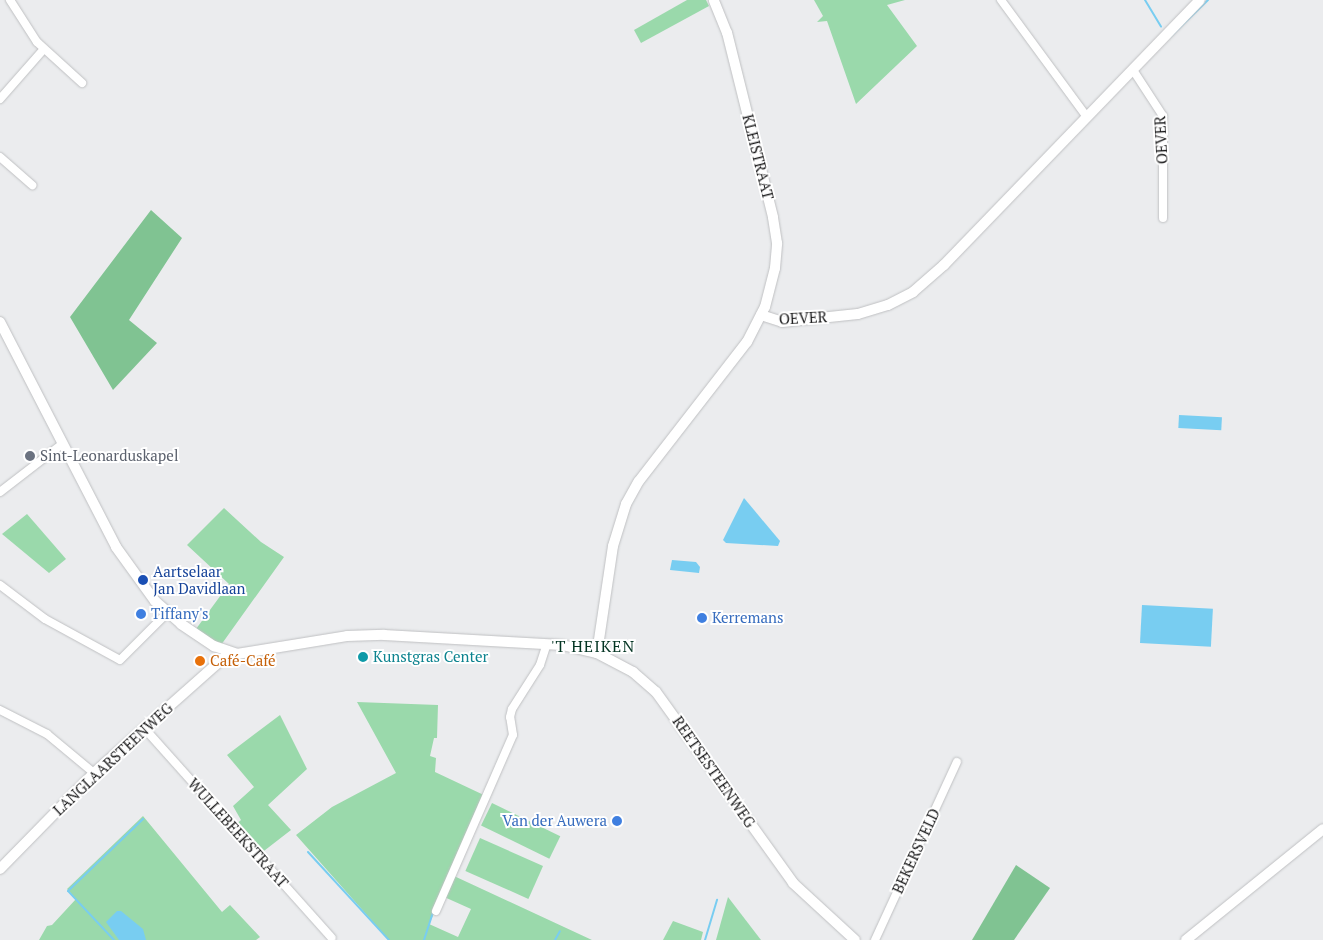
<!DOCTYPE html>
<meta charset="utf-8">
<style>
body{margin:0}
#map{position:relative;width:1323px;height:940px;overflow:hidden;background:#ebecee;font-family:"PT Serif",serif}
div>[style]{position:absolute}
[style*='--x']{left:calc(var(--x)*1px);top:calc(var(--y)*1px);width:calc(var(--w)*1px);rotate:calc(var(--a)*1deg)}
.green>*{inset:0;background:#9ad9ab;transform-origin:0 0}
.forest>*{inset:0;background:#80c392}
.water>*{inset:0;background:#78cdf1;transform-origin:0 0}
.stream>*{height:2px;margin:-1px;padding:0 1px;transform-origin:1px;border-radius:1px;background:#78cdf1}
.roads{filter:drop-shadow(0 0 1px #bfc0c2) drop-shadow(0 0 1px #bfc0c2)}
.street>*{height:8px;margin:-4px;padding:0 4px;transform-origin:4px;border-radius:4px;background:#fff}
.secondary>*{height:10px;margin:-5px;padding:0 5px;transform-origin:5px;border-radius:5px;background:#fff}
.dots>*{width:14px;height:14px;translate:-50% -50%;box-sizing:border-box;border:2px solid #fff;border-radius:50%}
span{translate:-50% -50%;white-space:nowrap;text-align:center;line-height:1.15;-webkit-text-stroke:4px #fff;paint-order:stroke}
.street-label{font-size:15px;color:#1a1a1b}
.worship-label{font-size:15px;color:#5b616d}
.left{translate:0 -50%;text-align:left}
.transit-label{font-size:15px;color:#164399}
.shop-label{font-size:15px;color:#366cbe}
.right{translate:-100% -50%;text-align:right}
.culture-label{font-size:15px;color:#0d838f}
.food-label{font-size:15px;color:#c56008}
.neighbourhood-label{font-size:16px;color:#043523;letter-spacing:1px}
</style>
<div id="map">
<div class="green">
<div style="clip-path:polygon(687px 0,706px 0,709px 6px,641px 43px,634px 30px)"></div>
<div style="clip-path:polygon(814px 0,905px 0,887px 5px,917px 46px,856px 104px,827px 21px,817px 22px,823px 16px)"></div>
<div style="clip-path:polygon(224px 508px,261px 542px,284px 557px,221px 645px,196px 629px,229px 584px,187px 545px)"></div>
<div style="clip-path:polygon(27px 514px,66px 559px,49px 573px,2px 534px)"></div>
<div style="clip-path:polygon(evenodd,357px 702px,438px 705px,437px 738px,434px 738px,430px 756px,436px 758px,435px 772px,488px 797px,454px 876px,592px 940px,389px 940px,296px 835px,332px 807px,396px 773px,357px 702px,442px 896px,471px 909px,458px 937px,429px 924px,442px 896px)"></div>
<div style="clip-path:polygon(280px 715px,307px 769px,268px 805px,291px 830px,260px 854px,234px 826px,241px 820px,233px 806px,254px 787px,227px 755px)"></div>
<div style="left:492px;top:803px;width:76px;height:25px;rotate:26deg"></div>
<div style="clip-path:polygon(143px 816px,222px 912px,230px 905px,260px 937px,256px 940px,39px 940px,47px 926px,52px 925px,76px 899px,67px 889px)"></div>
<div style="left:480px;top:838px;width:69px;height:36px;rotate:24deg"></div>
<div style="clip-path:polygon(728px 897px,761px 940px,716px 940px)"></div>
<div style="clip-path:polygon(673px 921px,703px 932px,701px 940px,663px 940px)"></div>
</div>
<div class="forest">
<div style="clip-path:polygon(151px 210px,182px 238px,129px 320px,157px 343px,113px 390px,70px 317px)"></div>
<div style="clip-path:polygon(1016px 865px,1050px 888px,1014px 940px,972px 940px)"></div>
</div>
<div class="water">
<div style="left:1179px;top:415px;width:43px;height:13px;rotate:3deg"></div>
<div style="clip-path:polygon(744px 498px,780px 541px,778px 546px,726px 543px,723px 540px)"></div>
<div style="clip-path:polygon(672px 560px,696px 562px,700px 567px,699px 573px,670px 570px)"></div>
<div style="left:1142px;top:605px;width:71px;height:38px;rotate:3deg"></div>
<div style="clip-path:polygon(117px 911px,121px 911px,143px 929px,146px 940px,119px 940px,106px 922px)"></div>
</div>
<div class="stream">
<div style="--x:1145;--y:0;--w:31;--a:59"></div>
<div style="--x:1170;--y:37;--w:53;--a:-44.2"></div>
<div style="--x:308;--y:852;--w:120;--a:47.4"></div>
<div style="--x:114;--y:940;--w:67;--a:-133.2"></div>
<div style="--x:68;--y:891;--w:104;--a:-43.8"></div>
<div style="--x:424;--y:940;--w:28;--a:-72"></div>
<div style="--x:555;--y:940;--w:10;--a:-61"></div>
<div style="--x:705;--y:940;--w:42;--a:-73.3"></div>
</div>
<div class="roads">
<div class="street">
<div style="--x:10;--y:0;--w:50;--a:57.3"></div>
<div style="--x:37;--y:42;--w:61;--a:42.3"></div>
<div style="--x:1001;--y:0;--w:145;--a:53.7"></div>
<div style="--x:1133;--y:70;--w:55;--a:56.9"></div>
<div style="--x:1163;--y:116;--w:102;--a:90"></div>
<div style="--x:0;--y:99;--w:65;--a:-48.7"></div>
<div style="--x:0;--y:157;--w:43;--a:41.2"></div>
<div style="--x:0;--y:492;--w:78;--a:-37.7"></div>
<div style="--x:0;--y:585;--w:56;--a:37.1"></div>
<div style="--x:45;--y:619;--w:85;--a:28.7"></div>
<div style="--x:120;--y:660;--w:66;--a:-45"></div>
<div style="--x:0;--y:710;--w:53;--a:27.1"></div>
<div style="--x:47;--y:734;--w:61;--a:39.7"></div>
<div style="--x:145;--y:729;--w:280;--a:48.2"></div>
<div style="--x:436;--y:911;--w:192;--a:-66.4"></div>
<div style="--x:513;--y:735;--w:18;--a:-99"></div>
<div style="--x:510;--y:717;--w:8;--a:-76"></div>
<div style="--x:512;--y:709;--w:52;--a:-57.5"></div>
<div style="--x:540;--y:665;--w:22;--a:-72"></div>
<div style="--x:875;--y:940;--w:196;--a:-65.3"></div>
</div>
<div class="secondary">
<div style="--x:761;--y:315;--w:22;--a:18"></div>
<div style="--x:782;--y:322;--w:76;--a:-6"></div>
<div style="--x:858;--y:314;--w:31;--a:-17"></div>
<div style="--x:888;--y:305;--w:28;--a:-27"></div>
<div style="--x:913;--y:292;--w:41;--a:-41.1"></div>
<div style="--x:944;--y:265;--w:368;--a:-46"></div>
<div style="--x:0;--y:322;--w:253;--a:62.7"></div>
<div style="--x:116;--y:547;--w:67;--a:54.2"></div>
<div style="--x:155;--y:601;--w:35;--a:41"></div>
<div style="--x:181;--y:624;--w:40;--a:34"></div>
<div style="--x:214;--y:646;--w:24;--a:19"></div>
<div style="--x:237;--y:654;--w:111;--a:-9.3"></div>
<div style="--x:347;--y:636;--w:37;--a:-2"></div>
<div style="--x:384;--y:635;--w:178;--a:3.2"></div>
<div style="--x:562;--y:645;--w:36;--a:13"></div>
<div style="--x:597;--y:653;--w:41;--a:27.8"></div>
<div style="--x:633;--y:672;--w:30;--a:41"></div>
<div style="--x:656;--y:692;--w:235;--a:54.3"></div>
<div style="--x:793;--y:883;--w:84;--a:42.6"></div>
<div style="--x:597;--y:653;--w:108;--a:-81.5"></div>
<div style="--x:613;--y:546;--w:44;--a:-72.8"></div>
<div style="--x:626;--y:504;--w:26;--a:-61"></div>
<div style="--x:639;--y:481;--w:176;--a:-52.2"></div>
<div style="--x:747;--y:342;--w:39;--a:-63"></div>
<div style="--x:765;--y:307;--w:40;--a:-75.6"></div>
<div style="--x:775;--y:268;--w:25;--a:-85"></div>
<div style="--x:777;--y:243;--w:26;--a:-99"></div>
<div style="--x:773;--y:217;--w:190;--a:-104"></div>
<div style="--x:727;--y:33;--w:35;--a:-112"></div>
<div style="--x:0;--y:869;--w:134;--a:-45.6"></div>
<div style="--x:94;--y:773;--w:181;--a:-41.6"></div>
<div style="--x:1186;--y:940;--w:176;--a:-39"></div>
</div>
</div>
<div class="dots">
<div style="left:30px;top:456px;background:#6b7280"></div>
<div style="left:143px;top:580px;background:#1a4fb4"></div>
<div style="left:141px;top:614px;background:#3f7fe0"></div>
<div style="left:702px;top:618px;background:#3f7fe0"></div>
<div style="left:363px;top:657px;background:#0f9aa8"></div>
<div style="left:200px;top:661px;background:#e8710a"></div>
<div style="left:617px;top:821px;background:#3f7fe0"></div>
</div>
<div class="street-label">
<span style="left:1161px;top:140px;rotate:-93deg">OEVER</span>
<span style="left:758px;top:157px;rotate:76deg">KLEISTRAAT</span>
<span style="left:803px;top:318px;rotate:-3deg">OEVER</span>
<span style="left:113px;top:759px;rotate:-43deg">LANGLAARSTEENWEG</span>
<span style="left:714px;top:772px;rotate:55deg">REETSESTEENWEG</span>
<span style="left:238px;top:833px;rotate:48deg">WULLEBEEKSTRAAT</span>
<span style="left:916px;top:851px;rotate:-65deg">BEKERSVELD</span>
</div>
<div class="worship-label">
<span class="left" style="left:40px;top:456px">Sint-Leonarduskapel</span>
</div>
<div class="transit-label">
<span class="left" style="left:153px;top:580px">Aartselaar<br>Jan Davidlaan</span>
</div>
<div class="shop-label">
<span class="left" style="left:151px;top:614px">Tiffany's</span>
<span class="left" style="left:712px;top:618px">Kerremans</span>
<span class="right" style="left:607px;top:821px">Van der Auwera</span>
</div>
<div class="culture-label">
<span class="left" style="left:373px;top:657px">Kunstgras Center</span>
</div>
<div class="food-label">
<span class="left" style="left:210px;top:661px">Café-Café</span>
</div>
<div class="neighbourhood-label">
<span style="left:593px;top:646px">'T HEIKEN</span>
</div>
</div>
